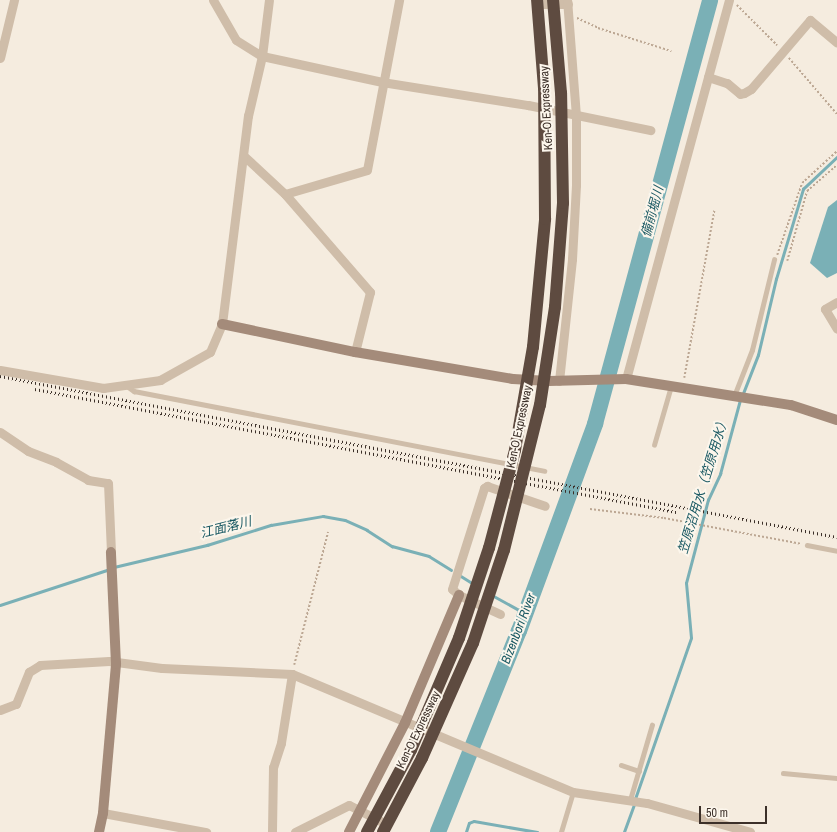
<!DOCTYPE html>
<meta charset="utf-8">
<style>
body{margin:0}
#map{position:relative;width:837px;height:832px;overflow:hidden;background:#f5ecdf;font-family:"Archivo Narrow","Noto Sans JP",sans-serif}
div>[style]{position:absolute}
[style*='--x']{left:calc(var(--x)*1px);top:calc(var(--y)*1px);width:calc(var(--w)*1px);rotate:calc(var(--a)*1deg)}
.water>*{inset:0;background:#7ab0b6}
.stream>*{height:2.5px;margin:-1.25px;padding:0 1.25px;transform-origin:1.25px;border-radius:1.25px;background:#7ab0b6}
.river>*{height:16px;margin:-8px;padding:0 8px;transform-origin:8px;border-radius:8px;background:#7ab0b6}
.path>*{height:1.5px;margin-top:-0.75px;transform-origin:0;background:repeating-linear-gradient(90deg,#bca793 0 2px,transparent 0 4px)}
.lane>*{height:4.5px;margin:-2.25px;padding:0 2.25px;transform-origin:2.25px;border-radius:2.25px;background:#cfbda9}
.street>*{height:9px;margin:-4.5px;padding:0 4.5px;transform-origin:4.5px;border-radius:4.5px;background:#cfbda9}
.secondary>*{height:10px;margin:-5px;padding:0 5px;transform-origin:5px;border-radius:5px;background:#a48b7a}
.rail>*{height:2.5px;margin-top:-1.25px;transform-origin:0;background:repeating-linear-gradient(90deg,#3c3029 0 1px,transparent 0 4px)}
.highway-bridge>*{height:12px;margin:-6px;padding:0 6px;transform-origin:6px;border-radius:6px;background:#5e4b40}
span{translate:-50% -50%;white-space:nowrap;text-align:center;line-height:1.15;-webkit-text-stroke:4px #fcf6ec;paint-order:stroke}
.street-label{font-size:12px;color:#3c3029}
.water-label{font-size:13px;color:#1a5963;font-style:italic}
.scale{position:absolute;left:699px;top:806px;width:68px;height:18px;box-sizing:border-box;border:2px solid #3c3029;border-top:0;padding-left:5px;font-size:12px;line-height:14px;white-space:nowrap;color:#3c3029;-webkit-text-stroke:3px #fcf6ec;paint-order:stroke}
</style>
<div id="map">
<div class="water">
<div style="clip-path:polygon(837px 200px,837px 273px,827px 278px,810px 263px,828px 207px)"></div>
</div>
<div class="stream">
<div style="--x:742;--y:396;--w:44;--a:-68.7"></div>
<div style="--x:758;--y:355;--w:78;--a:-76.7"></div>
<div style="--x:776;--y:279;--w:94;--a:-73.3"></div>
<div style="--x:803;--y:189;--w:47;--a:-43.3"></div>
<div style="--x:114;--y:567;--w:96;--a:-13.3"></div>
<div style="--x:207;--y:545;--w:67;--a:-17.4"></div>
<div style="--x:271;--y:525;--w:53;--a:-9.8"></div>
<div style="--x:323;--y:516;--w:22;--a:10"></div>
<div style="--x:345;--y:520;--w:24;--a:24"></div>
<div style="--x:367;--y:530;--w:30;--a:33"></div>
<div style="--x:392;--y:546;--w:38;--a:15"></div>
<div style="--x:429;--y:556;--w:26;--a:32"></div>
<div style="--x:461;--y:576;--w:15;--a:32"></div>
<div style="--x:492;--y:595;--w:38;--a:29"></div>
<div style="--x:0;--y:605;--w:116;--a:-18.1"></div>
<div style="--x:635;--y:799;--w:170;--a:-70.8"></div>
<div style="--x:691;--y:638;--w:55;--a:-95.2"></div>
<div style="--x:686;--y:583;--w:86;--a:-75.2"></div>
<div style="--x:708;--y:500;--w:29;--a:-65"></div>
<div style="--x:720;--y:474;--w:77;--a:-74.9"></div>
<div style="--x:466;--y:832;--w:9;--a:-72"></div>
<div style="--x:469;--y:823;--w:5;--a:-22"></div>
<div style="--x:474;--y:821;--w:64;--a:9.9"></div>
<div style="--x:624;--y:832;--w:30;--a:-70"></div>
</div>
<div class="river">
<div style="--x:438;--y:832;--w:217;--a:-68.1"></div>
<div style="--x:519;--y:631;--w:221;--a:-69.8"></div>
<div style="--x:595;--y:424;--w:439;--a:-74.8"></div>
</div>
<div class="path">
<div style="--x:737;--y:5;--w:57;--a:45"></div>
<div style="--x:577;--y:18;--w:23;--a:25"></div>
<div style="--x:598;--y:28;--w:77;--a:17.5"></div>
<div style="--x:789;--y:58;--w:74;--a:49.4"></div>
<div style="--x:777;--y:255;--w:76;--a:-70.9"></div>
<div style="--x:802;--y:183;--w:47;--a:-42.4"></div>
<div style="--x:787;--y:261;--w:73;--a:-74.1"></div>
<div style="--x:807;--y:191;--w:40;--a:-41"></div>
<div style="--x:684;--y:378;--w:170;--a:-79.8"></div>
<div style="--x:590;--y:509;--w:75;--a:6.9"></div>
<div style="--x:664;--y:518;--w:139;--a:10.7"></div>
<div style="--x:294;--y:665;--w:137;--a:-75.7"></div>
</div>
<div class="lane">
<div style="--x:127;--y:386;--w:9;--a:36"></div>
<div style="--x:134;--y:391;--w:418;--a:11"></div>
<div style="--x:734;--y:396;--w:49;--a:-68.6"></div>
<div style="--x:752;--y:350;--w:93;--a:-76.3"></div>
<div style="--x:654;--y:445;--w:61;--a:-73.9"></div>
<div style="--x:807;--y:545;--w:31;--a:11"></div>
<div style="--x:621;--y:765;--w:19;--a:18"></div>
<div style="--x:783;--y:773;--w:54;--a:5.3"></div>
<div style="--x:630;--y:800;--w:78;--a:-73.7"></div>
<div style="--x:561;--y:832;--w:42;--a:-73.3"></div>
</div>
<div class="street">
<div style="--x:213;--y:0;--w:46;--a:60.1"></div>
<div style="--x:236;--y:40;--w:31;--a:32"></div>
<div style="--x:262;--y:56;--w:123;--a:12.2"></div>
<div style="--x:382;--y:82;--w:148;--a:9"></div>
<div style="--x:528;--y:105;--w:125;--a:11.6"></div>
<div style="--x:540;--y:0;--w:5;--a:53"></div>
<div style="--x:543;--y:4;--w:25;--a:0"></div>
<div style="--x:0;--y:58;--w:60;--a:-76.4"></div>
<div style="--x:708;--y:77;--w:20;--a:18"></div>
<div style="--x:727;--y:83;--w:17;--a:40"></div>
<div style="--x:740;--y:94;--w:4;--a:-14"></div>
<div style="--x:744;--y:93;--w:8;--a:-30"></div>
<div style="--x:751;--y:89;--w:91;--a:-49.5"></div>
<div style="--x:810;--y:20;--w:35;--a:40"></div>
<div style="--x:245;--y:157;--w:54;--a:42.8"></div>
<div style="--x:285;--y:194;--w:130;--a:49.1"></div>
<div style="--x:370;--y:292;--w:62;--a:104"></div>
<div style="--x:285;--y:194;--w:85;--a:-16.3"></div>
<div style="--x:367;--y:170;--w:173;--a:-79.3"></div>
<div style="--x:837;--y:302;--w:14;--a:150"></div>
<div style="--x:825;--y:309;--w:23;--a:59"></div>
<div style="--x:0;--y:370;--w:105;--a:9.9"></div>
<div style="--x:103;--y:388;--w:58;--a:-8"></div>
<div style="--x:160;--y:380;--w:57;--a:-29.2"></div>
<div style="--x:210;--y:352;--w:30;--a:-67"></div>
<div style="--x:222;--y:324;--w:210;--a:-82.9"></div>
<div style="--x:248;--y:116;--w:62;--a:-76.9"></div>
<div style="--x:262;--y:56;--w:56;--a:-82.9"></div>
<div style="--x:626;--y:379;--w:393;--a:-74.8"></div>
<div style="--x:559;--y:381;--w:123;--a:-83.9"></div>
<div style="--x:572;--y:259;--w:74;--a:-86.9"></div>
<div style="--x:576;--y:185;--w:69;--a:-90"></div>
<div style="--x:576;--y:116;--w:116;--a:-94.4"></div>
<div style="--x:0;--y:432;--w:34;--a:34"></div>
<div style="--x:28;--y:451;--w:30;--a:21"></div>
<div style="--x:56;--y:462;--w:37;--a:29"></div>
<div style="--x:88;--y:480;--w:20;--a:9"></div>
<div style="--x:108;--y:483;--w:69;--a:87.5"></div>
<div style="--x:500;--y:614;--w:45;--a:-155.1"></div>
<div style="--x:459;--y:595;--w:9;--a:-139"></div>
<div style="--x:452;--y:589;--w:106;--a:-72.4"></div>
<div style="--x:484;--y:488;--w:4;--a:-34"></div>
<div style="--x:487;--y:486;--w:61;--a:19"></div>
<div style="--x:292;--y:674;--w:305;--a:22.8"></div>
<div style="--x:573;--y:792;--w:75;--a:8.5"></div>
<div style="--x:647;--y:803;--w:107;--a:15.7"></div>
<div style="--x:0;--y:710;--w:17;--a:-21"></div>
<div style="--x:16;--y:704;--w:35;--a:-68"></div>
<div style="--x:29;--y:672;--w:13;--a:-32"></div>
<div style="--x:40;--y:665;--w:69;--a:-3.3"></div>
<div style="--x:109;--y:661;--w:53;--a:7.5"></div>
<div style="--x:162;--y:668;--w:130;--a:2.6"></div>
<div style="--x:292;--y:674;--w:70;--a:99.1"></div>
<div style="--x:281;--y:743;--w:25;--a:108"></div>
<div style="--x:273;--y:767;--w:65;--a:90.9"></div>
<div style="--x:103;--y:813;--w:105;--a:10.5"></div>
<div style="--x:295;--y:832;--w:60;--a:-26.6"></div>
<div style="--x:349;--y:805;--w:38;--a:27"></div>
</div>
<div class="secondary">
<div style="--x:222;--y:324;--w:136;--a:11.9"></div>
<div style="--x:355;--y:352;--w:160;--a:9.7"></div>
<div style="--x:513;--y:379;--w:36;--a:3"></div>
<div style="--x:549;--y:381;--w:77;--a:-1.5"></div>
<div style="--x:626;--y:379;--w:167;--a:9"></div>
<div style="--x:791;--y:405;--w:48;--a:18.1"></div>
<div style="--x:99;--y:832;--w:19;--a:-78"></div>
<div style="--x:103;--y:813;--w:150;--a:-85"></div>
<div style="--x:116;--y:664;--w:112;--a:-92.6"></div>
<div style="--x:349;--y:832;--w:123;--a:-62.8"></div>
<div style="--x:405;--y:723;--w:139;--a:-67.1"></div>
</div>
<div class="rail">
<div style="--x:0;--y:376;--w:852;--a:10.89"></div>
<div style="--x:35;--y:389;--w:653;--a:10.86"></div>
</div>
<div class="highway-bridge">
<div style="--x:367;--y:832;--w:93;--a:-61.8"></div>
<div style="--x:411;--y:750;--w:122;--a:-66.8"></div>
<div style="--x:459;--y:638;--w:95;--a:-71.6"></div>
<div style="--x:489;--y:548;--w:101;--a:-75.1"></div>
<div style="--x:515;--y:450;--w:105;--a:-80.1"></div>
<div style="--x:533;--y:347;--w:129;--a:-84.6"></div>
<div style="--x:545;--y:219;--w:131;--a:-90.4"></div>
<div style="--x:544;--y:88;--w:88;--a:-94.5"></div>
<div style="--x:383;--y:832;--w:84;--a:-62.2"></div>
<div style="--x:422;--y:758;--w:126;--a:-66.1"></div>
<div style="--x:473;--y:643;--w:98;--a:-71.6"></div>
<div style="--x:504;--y:550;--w:149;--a:-76.1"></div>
<div style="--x:540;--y:405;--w:99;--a:-81.3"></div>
<div style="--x:555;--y:307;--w:104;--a:-85.6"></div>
<div style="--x:563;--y:203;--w:110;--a:-91"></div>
<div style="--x:561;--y:93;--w:93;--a:-94.9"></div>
</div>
<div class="street-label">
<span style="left:547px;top:108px;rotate:-93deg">Ken-O Expressway</span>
<span style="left:520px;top:427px;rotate:-78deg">Ken-O Expressway</span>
<span style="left:419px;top:730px;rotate:-64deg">Ken-O Expressway</span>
</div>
<div class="water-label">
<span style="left:653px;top:212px;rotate:-75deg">備前堀川</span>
<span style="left:704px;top:485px;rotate:-73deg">笠原沼用水（笠原用水）</span>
<span style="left:226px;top:528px;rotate:-14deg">江面落川</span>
<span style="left:519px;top:629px;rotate:-69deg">Bizenbori River</span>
</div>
<div class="scale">50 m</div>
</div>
